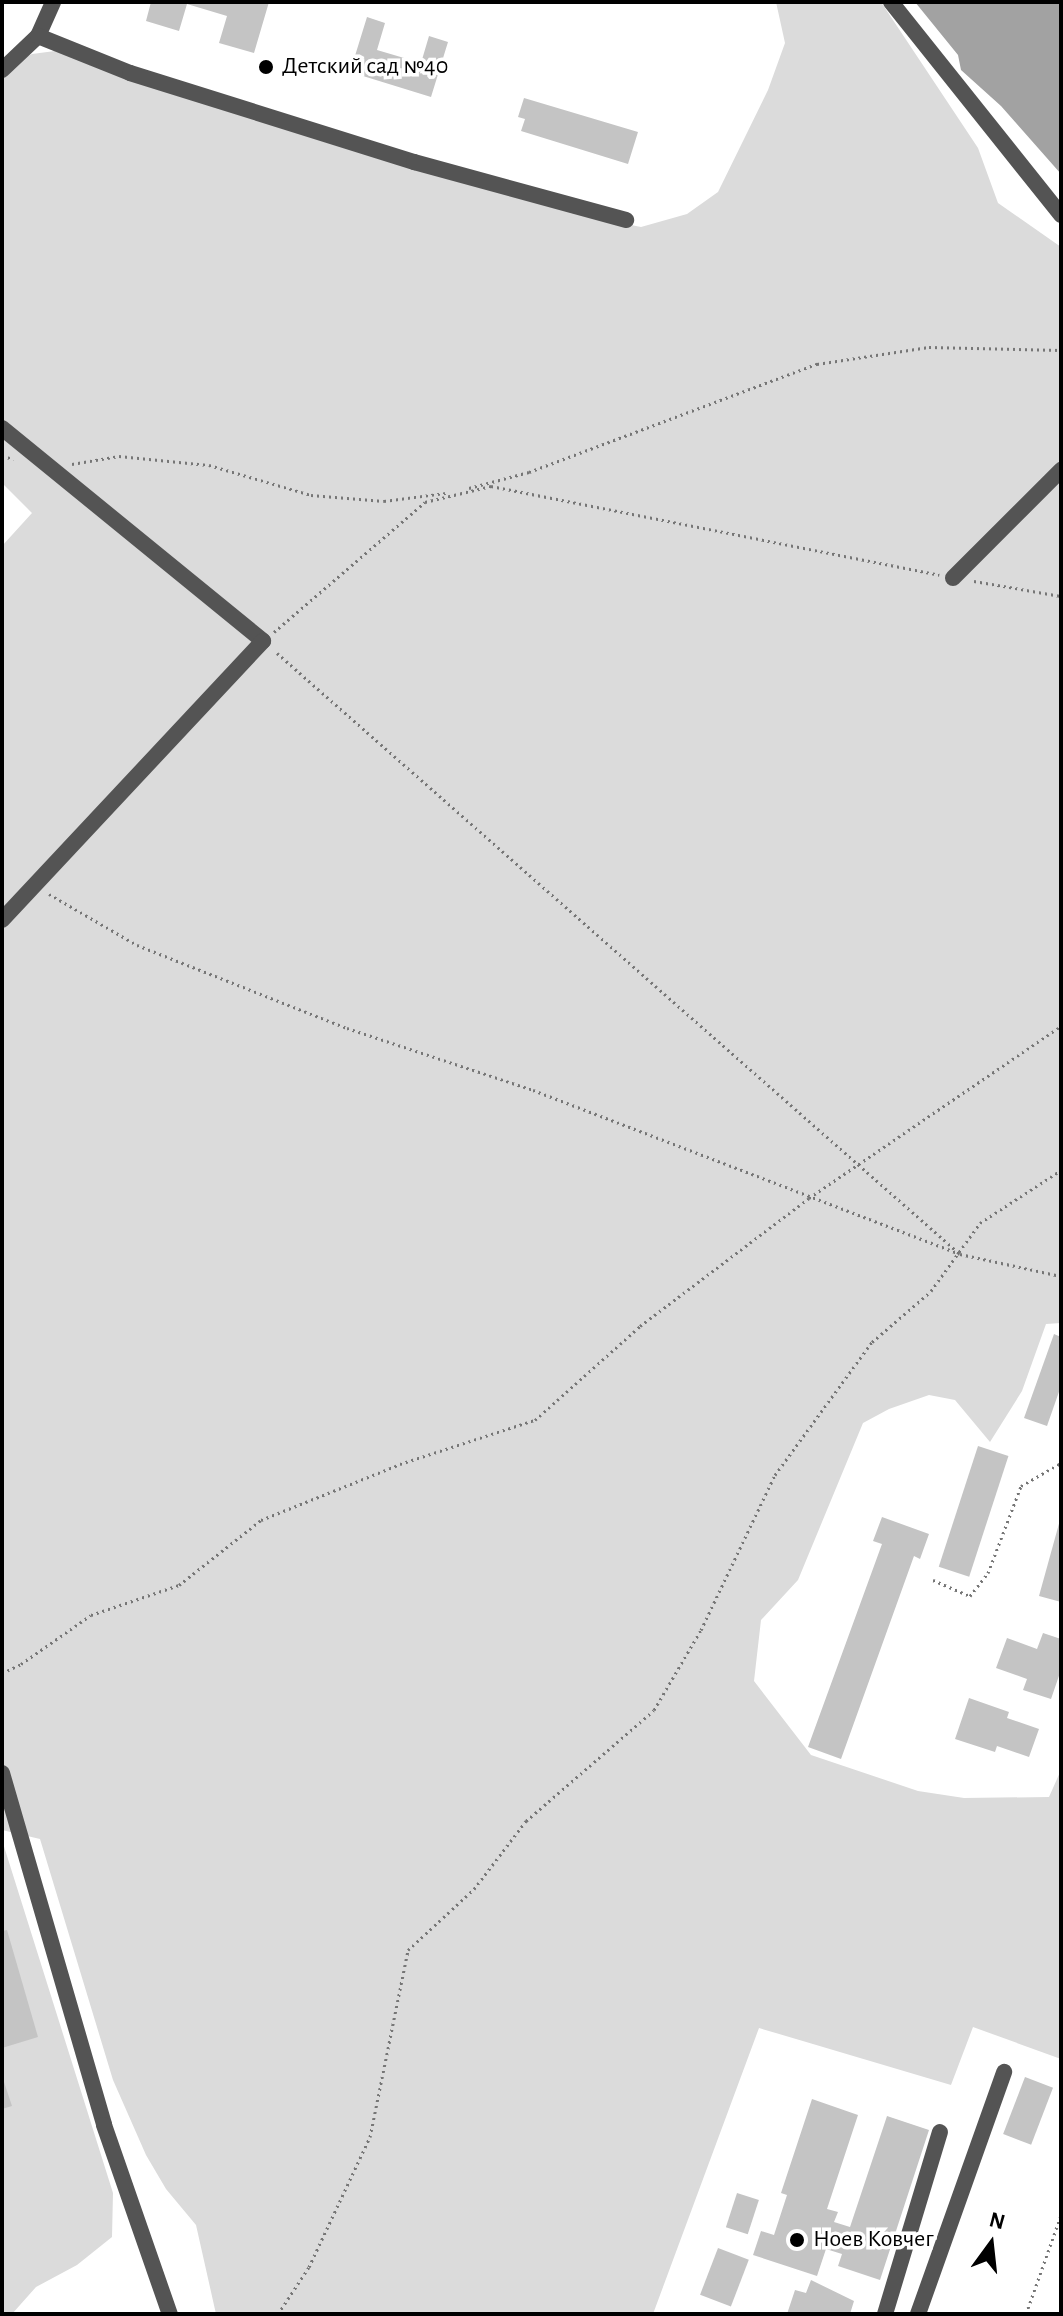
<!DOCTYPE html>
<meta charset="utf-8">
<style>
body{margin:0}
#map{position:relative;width:1063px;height:2316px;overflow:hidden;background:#fff;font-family:"Alegreya Sans",sans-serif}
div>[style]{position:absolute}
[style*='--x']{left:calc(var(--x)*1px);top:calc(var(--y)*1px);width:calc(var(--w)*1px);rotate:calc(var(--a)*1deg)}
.green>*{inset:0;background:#dbdbdb}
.water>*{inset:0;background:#a2a2a2}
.building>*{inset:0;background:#c4c4c4;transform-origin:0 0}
.path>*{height:3px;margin-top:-1.5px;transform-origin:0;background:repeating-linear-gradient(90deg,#767676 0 2px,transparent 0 6px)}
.minor>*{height:16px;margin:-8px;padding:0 8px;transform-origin:8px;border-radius:8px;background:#545454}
.dots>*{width:22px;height:22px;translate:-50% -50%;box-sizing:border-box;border:4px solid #fff;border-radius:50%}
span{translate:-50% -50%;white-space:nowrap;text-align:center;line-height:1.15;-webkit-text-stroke:7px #fff;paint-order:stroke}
.poi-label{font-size:24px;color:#000}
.left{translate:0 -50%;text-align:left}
.frame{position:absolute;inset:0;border:4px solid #000;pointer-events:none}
.north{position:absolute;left:951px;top:2204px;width:80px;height:80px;-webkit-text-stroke:6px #fff;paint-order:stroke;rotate:15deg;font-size:22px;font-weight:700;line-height:32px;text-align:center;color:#000}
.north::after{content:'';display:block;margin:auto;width:28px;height:36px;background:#000;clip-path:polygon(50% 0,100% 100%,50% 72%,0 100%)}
</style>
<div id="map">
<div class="green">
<div style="clip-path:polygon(776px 2px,881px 2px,978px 148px,998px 203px,1061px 247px,1061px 1323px,1046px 1324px,1022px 1391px,990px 1442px,955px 1400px,929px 1395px,889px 1409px,863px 1423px,798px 1580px,761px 1620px,754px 1681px,811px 1755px,918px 1791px,964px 1798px,1049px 1797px,1061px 1770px,1061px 2059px,973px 2027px,951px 2085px,759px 2028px,653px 2314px,216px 2314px,196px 2225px,166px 2189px,146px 2155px,113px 2080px,40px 1839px,2px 1830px,2px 546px,32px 513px,2px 483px,2px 69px,32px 54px,55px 51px,591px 217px,641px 227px,687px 214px,718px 192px,768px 90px,785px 43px)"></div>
<div style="clip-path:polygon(2px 1840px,113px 2193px,112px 2237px,77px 2265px,36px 2287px,12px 2314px,2px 2314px)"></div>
</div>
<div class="water">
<div style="clip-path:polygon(915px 2px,1061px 2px,1061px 174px,1001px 106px,961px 70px,958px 55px)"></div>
</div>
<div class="building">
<div style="clip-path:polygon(151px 2px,269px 2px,254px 53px,219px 43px,227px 16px,187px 4px,179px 31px,146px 21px)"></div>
<div style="clip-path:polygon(367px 17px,385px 23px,377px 50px,421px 63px,429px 36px,448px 42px,431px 97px,350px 72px)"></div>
<div style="clip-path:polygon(524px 98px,638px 132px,628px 164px,521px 131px,525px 119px,518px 117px)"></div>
<div style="clip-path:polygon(1054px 1334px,1061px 1337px,1061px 1386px,1047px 1426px,1024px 1418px)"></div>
<div style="left:978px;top:1446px;width:32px;height:127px;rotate:18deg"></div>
<div style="clip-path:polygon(882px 1517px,929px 1534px,920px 1559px,914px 1556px,841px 1759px,808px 1747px,882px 1544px,873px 1541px)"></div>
<div style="clip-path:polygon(1060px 1520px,1061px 1520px,1061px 1602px,1039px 1596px)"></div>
<div style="clip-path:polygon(1043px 1633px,1061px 1639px,1061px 1670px,1051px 1699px,1023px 1690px,1027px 1679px,996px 1668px,1007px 1638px,1037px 1649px)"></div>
<div style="clip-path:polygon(969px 1698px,1009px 1712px,1007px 1718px,1039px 1729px,1029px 1757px,997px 1746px,995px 1752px,955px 1739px)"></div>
<div style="clip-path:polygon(7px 1930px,38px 2037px,2px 2048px,2px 1931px)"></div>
<div style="clip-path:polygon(2px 2076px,12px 2106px,2px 2109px)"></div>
<div style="left:1025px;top:2077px;width:30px;height:61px;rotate:21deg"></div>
<div style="clip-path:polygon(812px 2099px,858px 2115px,827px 2209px,838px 2212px,834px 2222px,850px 2227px,887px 2116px,929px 2130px,880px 2280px,838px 2266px,842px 2254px,826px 2249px,817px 2276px,753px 2255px,761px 2231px,774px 2235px,787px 2195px,781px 2193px)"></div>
<div style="left:737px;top:2193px;width:23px;height:36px;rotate:18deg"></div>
<div style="left:718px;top:2248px;width:33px;height:50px;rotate:21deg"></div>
<div style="clip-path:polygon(811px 2280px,854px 2301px,850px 2314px,787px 2314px,795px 2290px,806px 2293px)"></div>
</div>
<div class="path">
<div style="--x:2;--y:456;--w:12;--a:14"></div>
<div style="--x:72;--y:464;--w:48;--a:-9.7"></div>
<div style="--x:119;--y:456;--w:90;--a:5.7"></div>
<div style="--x:209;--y:465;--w:106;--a:16.4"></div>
<div style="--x:311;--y:495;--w:73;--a:4.7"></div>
<div style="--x:384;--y:501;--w:63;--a:-7.4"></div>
<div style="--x:469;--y:488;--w:62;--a:-14.9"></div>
<div style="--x:529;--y:472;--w:308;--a:-20.6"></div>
<div style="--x:817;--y:364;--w:113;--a:-8.6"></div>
<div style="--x:929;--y:347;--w:132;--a:1.3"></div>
<div style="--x:974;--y:581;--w:88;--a:9.8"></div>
<div style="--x:274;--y:632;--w:199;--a:-40.7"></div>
<div style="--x:425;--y:502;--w:68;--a:-13.6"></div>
<div style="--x:491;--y:486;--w:457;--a:11.2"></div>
<div style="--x:277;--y:653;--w:910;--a:41.35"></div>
<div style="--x:49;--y:894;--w:102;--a:30.1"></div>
<div style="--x:137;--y:945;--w:226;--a:21.6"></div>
<div style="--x:347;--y:1028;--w:196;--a:18.4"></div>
<div style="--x:533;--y:1090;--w:457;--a:21"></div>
<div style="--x:960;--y:1254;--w:103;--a:12.3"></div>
<div style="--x:933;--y:1580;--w:40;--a:23.4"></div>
<div style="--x:970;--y:1596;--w:29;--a:-52"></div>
<div style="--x:988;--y:1573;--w:93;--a:-69.2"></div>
<div style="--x:1021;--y:1486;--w:46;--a:-29.9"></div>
<div style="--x:2;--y:1673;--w:21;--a:-25"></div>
<div style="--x:21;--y:1664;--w:85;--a:-35"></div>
<div style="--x:91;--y:1615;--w:93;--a:-18.8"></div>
<div style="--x:179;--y:1585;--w:105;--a:-38.4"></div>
<div style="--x:261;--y:1520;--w:150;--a:-21.9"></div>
<div style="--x:400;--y:1464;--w:142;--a:-18.1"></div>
<div style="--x:535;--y:1420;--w:141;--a:-41.8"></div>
<div style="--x:640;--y:1326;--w:212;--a:-37.1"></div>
<div style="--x:809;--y:1198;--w:305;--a:-34.3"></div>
<div style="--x:278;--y:2314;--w:56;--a:-56.6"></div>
<div style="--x:309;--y:2267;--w:144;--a:-64.9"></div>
<div style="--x:370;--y:2137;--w:191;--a:-78.5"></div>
<div style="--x:408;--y:1950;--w:90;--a:-42.7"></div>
<div style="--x:474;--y:1889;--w:86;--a:-52.6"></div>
<div style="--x:526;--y:1821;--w:169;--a:-40.9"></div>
<div style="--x:654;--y:1710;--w:93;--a:-59.6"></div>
<div style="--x:701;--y:1630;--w:172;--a:-64.5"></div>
<div style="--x:775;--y:1475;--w:165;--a:-53.9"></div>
<div style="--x:872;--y:1342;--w:78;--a:-40.8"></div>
<div style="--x:931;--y:1291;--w:84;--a:-54.2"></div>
<div style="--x:980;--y:1223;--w:97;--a:-33.2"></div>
<div style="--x:1026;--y:2314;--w:105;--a:-70.5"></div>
</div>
<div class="minor">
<div style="--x:891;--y:2;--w:273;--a:51.4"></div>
<div style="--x:38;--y:36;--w:37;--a:-66"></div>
<div style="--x:2;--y:70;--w:50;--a:-43.4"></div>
<div style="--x:38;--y:36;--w:99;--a:21.9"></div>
<div style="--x:130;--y:73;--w:298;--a:17.4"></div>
<div style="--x:414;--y:162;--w:220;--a:15.3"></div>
<div style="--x:2;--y:428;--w:337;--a:39.2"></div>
<div style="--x:263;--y:641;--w:382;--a:133.1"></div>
<div style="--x:953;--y:578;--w:153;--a:-45"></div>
<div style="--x:2;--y:1773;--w:366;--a:73.8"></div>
<div style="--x:104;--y:2125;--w:200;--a:70.8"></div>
<div style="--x:885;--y:2314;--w:190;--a:-73.2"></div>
<div style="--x:918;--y:2314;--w:257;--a:-70.4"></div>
</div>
<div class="dots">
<div style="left:266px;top:67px;background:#000"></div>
<div style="left:797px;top:2240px;background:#000"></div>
</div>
<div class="poi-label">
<span class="left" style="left:282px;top:67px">Детский сад №40</span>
<span class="left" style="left:813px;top:2240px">Ноев Ковчег</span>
</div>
<div class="frame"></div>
<div class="north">N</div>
</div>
